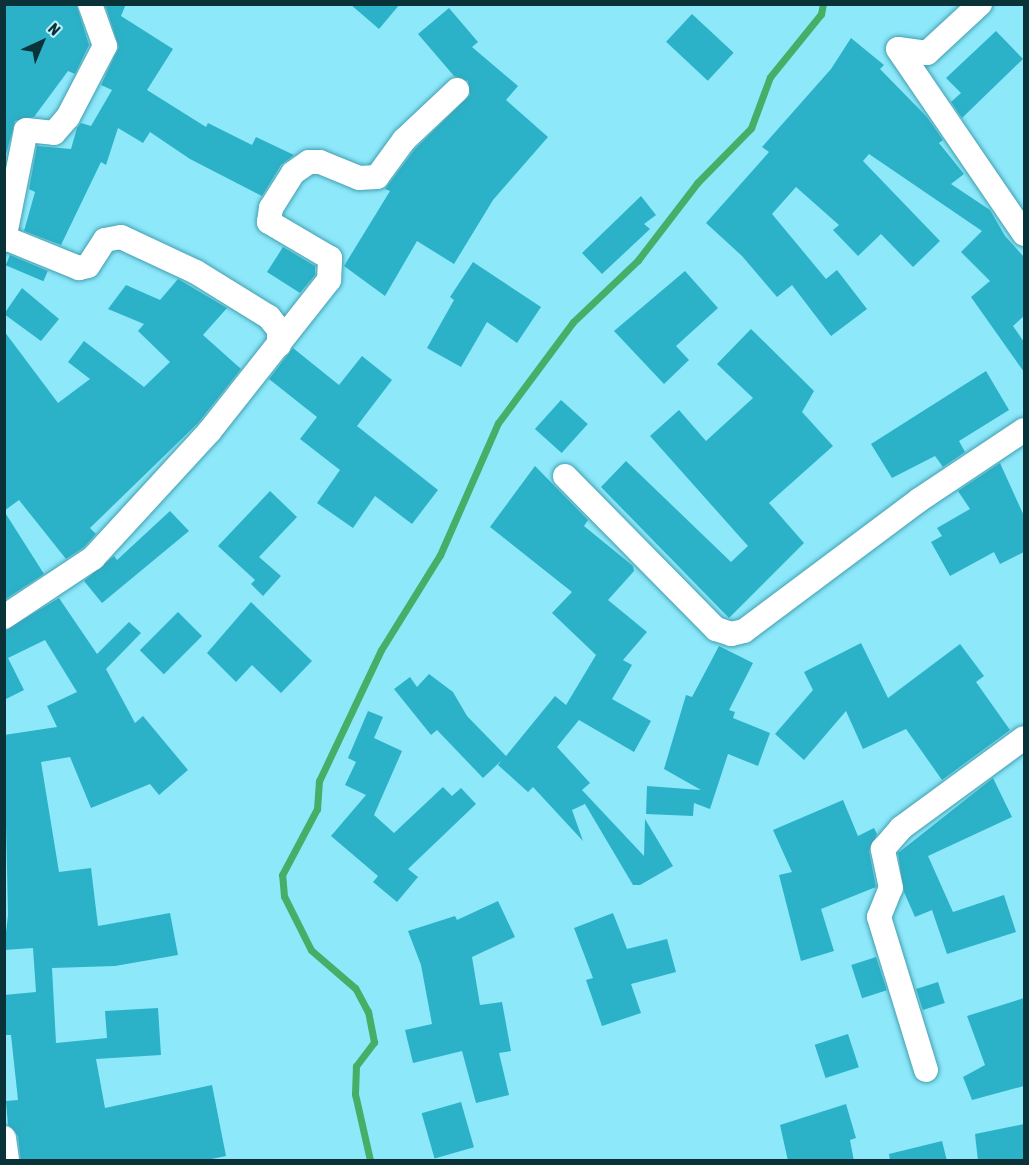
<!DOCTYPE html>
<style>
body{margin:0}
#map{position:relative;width:1029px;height:1165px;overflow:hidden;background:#8de8fa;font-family:"Asap Condensed",sans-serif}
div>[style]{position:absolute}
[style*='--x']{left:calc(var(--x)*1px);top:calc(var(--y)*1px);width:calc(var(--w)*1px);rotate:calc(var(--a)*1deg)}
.stream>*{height:7px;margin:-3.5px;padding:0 3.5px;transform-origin:3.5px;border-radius:3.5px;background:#45ae67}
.building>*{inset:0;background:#2bb2c8;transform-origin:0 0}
.roads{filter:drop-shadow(0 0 2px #419fb0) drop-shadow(0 0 2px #419fb0)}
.minor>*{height:24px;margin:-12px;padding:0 12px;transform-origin:12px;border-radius:12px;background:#fff}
span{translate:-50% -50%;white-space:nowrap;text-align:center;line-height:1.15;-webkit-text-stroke:4.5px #bceffa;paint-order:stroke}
.frame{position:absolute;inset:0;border:6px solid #093239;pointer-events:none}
.north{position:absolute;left:12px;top:12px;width:60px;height:60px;-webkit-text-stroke:4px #bceffa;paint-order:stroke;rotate:44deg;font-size:16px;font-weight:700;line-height:24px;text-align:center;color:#093239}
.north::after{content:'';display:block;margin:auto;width:21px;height:27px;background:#093239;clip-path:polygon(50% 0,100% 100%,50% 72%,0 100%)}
</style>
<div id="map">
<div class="stream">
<div style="--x:370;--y:1160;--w:68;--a:-102.8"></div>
<div style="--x:355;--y:1094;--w:28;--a:-88"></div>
<div style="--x:356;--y:1066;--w:30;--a:-53"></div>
<div style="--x:374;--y:1042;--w:31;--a:-101"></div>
<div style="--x:368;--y:1012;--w:27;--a:-118"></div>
<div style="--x:355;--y:988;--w:58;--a:-139.2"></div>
<div style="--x:311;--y:950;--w:60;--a:-116.6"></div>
<div style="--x:284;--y:896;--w:21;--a:-95"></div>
<div style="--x:282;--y:875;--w:75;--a:-62.1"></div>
<div style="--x:317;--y:809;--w:28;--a:-86"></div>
<div style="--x:319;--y:781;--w:145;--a:-64.7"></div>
<div style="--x:381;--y:650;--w:112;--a:-58.2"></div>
<div style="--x:440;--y:555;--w:144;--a:-66.3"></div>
<div style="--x:498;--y:423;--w:126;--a:-53.4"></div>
<div style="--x:573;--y:322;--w:90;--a:-43.6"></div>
<div style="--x:638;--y:260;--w:97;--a:-52.5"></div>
<div style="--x:697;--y:183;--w:77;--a:-45.5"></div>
<div style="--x:751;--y:128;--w:54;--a:-69.6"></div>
<div style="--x:770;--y:77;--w:81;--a:-51"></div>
<div style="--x:821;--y:14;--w:10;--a:-79"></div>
</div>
<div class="building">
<div style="clip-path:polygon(4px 4px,76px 4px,89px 45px,75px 74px,68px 71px,34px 117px,15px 121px,4px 162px)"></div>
<div style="clip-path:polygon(105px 4px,126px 4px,121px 16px,173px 49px,147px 90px,206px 127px,208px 123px,252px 145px,256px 137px,294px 155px,281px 165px,262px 196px,190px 159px,150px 132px,143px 143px,118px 128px,106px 165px,101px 162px,61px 245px,24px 231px,35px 192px,29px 189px,37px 146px,71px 149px,77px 128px,81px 123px,91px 126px,112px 90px,101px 85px,119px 47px)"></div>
<div style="clip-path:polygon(350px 4px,400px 4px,379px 29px)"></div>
<div style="clip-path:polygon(449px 8px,478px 42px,472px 47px,518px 86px,506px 100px,548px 137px,493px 200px,454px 264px,417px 241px,385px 296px,344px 266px,390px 191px,385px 189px,415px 149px,470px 95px,468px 81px,454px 76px,418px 34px)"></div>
<div style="left:692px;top:14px;width:57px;height:38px;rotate:43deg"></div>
<div style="clip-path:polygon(996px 31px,1023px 59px,962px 118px,951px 102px,961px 93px,946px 78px)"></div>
<div style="clip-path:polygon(851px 38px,884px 65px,880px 69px,927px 117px,943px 140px,939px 143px,964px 174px,951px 184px,990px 210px,1005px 236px,1024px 257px,1024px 316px,1013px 326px,1024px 342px,1024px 372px,971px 297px,990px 281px,961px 252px,982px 231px,869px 154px,863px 161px,940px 241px,913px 267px,881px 234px,858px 256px,833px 230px,839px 225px,796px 187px,772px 214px,826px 279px,837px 270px,867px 309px,831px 336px,792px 285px,777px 297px,742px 256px,706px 223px,769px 152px,762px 147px,831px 69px)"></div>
<div style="clip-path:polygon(641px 196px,656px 215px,644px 224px,650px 229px,602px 274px,582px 253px)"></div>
<div style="clip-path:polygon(283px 247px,315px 266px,315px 275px,300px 293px,267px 272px)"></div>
<div style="left:10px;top:255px;width:41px;height:11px;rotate:23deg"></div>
<div style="clip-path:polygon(473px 262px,541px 307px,517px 343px,487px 322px,461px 367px,427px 348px,454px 300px,450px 297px)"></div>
<div style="clip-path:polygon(685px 271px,718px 308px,676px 346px,689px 360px,664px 384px,614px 331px)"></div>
<div style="clip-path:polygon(178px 279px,227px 308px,203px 335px,241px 369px,198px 423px,90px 528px,96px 534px,84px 547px,66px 559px,19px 500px,4px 511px,4px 331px,58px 403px,90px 379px,68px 362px,84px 341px,144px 387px,170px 362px,138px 331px,144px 324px,108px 309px,126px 285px,160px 300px)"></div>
<div style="clip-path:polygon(22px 288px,59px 319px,41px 341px,4px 314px)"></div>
<div style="clip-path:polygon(751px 329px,814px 391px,802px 412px,833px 446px,769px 503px,804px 543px,729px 618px,601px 487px,626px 461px,731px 562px,748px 546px,650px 436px,679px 410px,706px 441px,753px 398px,717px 364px)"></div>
<div style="clip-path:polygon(293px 348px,339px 385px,362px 356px,392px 380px,357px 426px,438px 490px,412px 524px,375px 496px,353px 528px,317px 503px,340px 470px,300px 439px,317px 417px,269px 379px)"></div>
<div style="clip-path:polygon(986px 371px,1009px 410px,959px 441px,965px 452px,943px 467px,935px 456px,892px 478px,871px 444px)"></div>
<div style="left:561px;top:400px;width:36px;height:39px;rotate:42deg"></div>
<div style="clip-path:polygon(1000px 463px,1024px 516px,1024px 552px,1000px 564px,994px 552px,950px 576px,931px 542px,942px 536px,937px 528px,970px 509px,958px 491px)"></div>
<div style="clip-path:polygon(535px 466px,588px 520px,584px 526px,633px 566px,634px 571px,608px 600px,647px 632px,623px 660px,632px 665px,612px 699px,651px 721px,634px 752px,579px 720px,557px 747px,590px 783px,582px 790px,644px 856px,645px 819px,673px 866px,640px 885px,633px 885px,585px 804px,572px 810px,583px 841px,533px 787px,528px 792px,498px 765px,502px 760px,483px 778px,437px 730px,431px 735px,394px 689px,410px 677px,417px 687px,429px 674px,453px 692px,467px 716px,506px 756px,555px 696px,566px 705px,596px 655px,552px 613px,572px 592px,490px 527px)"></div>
<div style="clip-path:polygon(270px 491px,297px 517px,259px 557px,281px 576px,263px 596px,251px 584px,255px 580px,218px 546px)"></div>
<div style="clip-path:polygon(4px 511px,44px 574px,4px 600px)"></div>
<div style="clip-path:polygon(170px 511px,189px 531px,102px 603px,84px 581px,114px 556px,117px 560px)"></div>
<div style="clip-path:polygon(59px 598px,97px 654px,129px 622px,141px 633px,106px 669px,135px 723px,143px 716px,188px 770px,159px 795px,150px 784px,91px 808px,70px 757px,41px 762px,59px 872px,91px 868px,98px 926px,170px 913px,178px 955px,115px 966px,52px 968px,56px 1043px,107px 1038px,105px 1011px,158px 1008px,161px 1055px,96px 1059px,105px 1108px,212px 1085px,226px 1156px,202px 1161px,21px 1161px,18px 1136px,8px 1125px,6px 1101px,18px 1100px,11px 1035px,4px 1035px,4px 995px,36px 992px,33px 948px,4px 950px,8px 915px,4px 735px,57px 727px,47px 706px,77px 692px,45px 640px,8px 658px,24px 690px,4px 700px,4px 631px)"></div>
<div style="clip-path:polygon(251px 602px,312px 661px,281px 693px,252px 665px,236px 682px,207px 653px)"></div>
<div style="left:178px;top:612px;width:34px;height:54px;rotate:45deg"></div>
<div style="clip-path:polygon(861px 643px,888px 698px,960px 644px,984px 676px,976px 682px,1010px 730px,942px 780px,906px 729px,863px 749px,846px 711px,804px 760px,775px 734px,813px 690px,804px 672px)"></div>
<div style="clip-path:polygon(719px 646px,753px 663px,729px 710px,735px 712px,733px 718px,770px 733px,758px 766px,728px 754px,710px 809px,694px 803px,693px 816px,646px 814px,647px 786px,701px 790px,664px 769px,686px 695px,692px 697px)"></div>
<div style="clip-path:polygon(368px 711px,383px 717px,374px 738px,402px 751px,374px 815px,394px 833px,443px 787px,452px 796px,461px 788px,476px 804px,408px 869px,418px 877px,397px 902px,373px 882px,378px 876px,331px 836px,366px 795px,345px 785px,356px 762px,348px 758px)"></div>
<div style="clip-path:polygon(993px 778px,1012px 817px,928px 856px,953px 912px,1004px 895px,1016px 932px,947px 954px,932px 910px,915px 917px,904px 892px,898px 853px)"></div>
<div style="clip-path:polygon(843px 800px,858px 836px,874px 828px,877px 834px,869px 851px,876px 887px,821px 909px,834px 951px,801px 961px,779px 875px,792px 872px,773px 830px)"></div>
<div style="clip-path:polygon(498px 901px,515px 937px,472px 957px,480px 1005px,502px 1002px,511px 1051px,499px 1053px,509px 1095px,476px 1103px,462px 1051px,413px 1063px,405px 1030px,432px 1024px,421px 965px,408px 931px,455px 916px,457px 920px)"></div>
<div style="clip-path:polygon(613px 913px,627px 949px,667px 939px,676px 972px,631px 984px,641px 1013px,602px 1026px,586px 980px,593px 978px,574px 928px)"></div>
<div style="left:876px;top:957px;width:35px;height:26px;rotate:72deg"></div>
<div style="left:938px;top:982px;width:22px;height:23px;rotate:72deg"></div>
<div style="clip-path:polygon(1024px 998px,1024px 1086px,972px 1100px,963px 1077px,985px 1065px,967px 1016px)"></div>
<div style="left:848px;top:1034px;width:35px;height:35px;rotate:72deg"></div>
<div style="left:461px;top:1102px;width:47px;height:41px;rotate:74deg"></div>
<div style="clip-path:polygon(846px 1104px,856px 1138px,850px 1140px,854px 1161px,788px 1161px,780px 1125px)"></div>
<div style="clip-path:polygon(1024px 1124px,1024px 1161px,978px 1161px,975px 1134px)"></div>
<div style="clip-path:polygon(942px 1141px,947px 1161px,890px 1161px,889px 1154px)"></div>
</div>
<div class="roads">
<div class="minor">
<div style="--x:980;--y:4;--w:72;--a:137.2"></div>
<div style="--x:927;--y:53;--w:29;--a:-172"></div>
<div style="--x:898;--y:49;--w:224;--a:55.7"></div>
<div style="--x:5;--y:238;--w:80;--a:22.1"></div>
<div style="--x:79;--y:268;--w:9;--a:-13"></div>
<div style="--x:88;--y:266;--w:31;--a:-57"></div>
<div style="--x:105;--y:240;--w:16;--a:-11"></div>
<div style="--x:121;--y:237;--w:83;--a:25"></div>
<div style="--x:196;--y:272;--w:86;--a:31.7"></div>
<div style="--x:269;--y:317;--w:16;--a:52"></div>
<div style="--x:279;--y:330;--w:15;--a:90"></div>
<div style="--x:4;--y:240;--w:112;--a:-78.7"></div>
<div style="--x:26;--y:130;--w:28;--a:6"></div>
<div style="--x:54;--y:133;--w:21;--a:-49"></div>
<div style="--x:68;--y:117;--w:80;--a:-62.5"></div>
<div style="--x:105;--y:46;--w:45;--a:-109.7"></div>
<div style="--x:565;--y:476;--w:215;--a:45.4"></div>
<div style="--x:716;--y:629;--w:16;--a:18"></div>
<div style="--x:731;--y:634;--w:13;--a:-13"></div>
<div style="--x:744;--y:631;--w:219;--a:-36.8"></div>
<div style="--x:919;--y:500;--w:126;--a:-33.7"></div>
<div style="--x:4;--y:617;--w:107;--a:-33.5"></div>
<div style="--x:93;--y:558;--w:171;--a:-47.4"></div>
<div style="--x:209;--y:432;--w:194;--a:-51.7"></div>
<div style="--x:329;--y:280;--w:22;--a:-87"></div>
<div style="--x:330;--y:258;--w:71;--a:-149.5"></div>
<div style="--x:269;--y:222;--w:14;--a:-82"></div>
<div style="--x:271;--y:208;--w:41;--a:-57.8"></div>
<div style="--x:293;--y:173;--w:19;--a:-35"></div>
<div style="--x:309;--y:162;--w:11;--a:0"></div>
<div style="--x:320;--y:162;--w:42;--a:22.3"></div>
<div style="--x:359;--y:178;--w:18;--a:-3"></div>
<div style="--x:377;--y:177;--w:46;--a:-53.9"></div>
<div style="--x:404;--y:140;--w:73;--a:-43.3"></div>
<div style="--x:926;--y:1070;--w:160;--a:-107.1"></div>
<div style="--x:879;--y:917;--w:31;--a:-68"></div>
<div style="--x:891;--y:888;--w:40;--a:-102"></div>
<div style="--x:883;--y:849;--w:28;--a:-49"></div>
<div style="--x:901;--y:828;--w:152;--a:-36.2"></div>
<div style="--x:4;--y:1138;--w:22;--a:82"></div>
</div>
</div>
<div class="frame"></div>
<div class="north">N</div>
</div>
